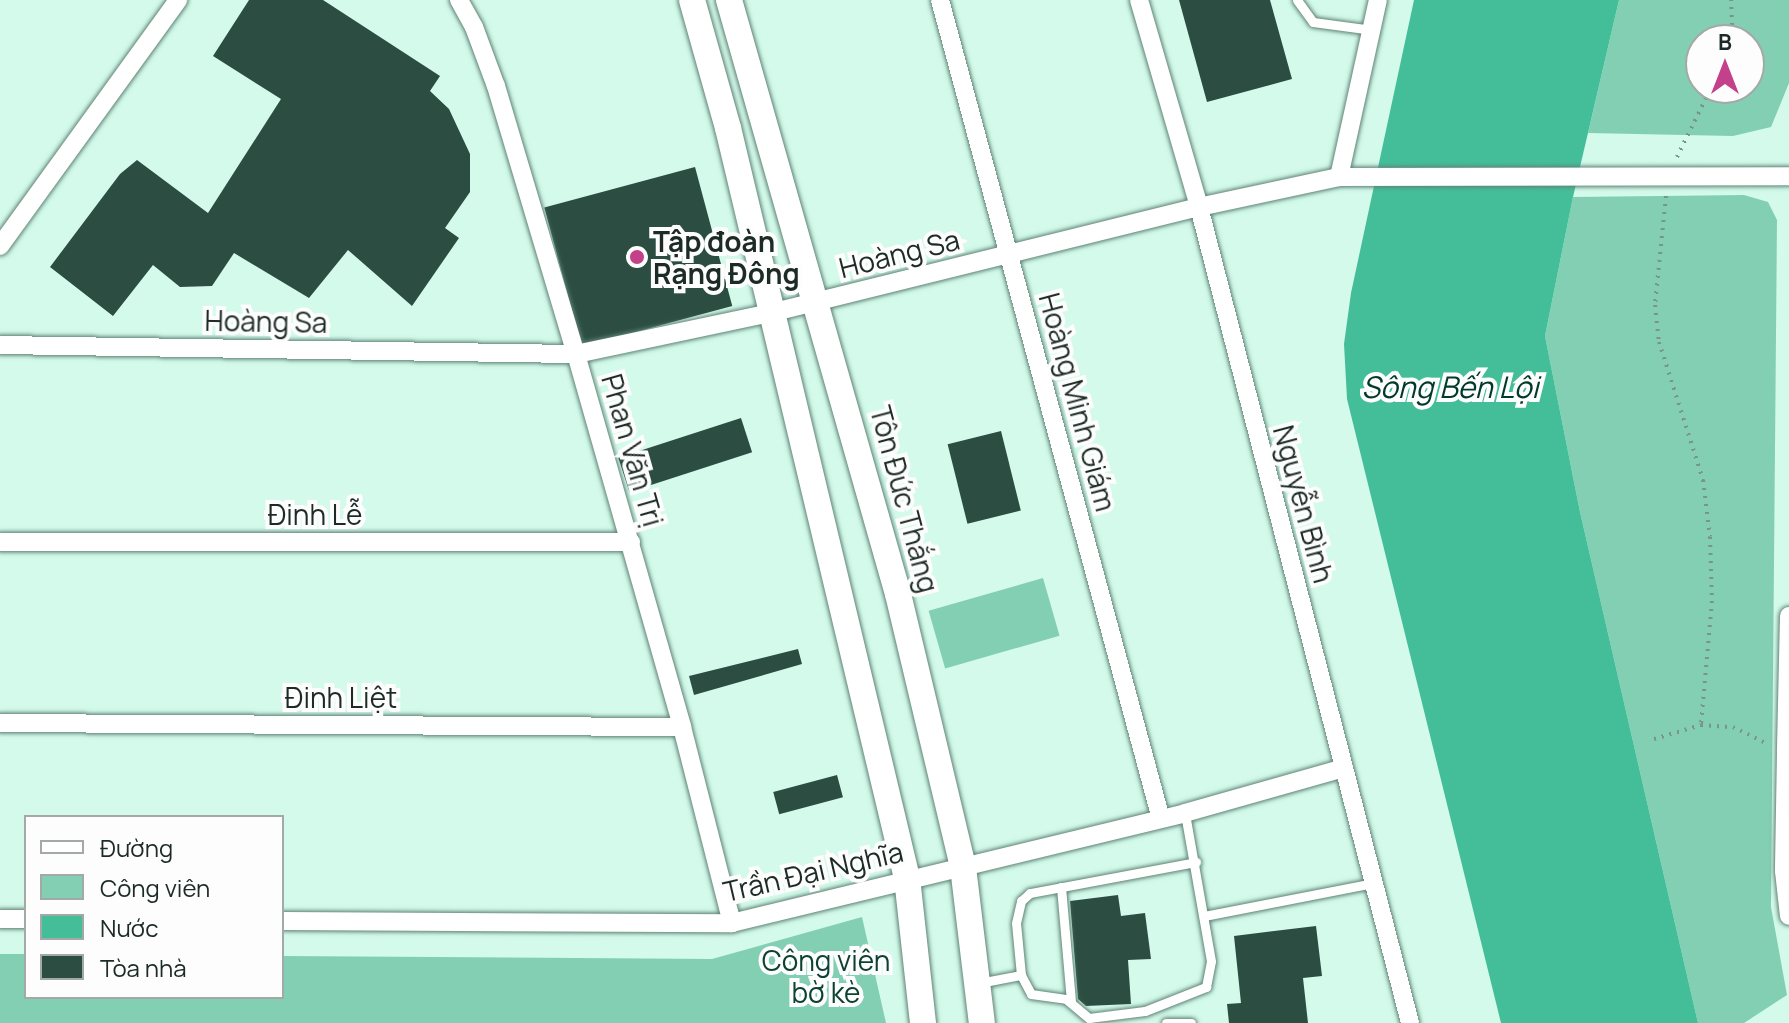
<!DOCTYPE html>
<meta charset="utf-8">
<style>
body{margin:0}
#map{position:relative;width:1789px;height:1023px;overflow:hidden;background:#d3faeb;font-family:Manrope,sans-serif}
div>[style]{position:absolute}
[style*='--x']{left:calc(var(--x)*1px);top:calc(var(--y)*1px);width:calc(var(--w)*1px);rotate:calc(var(--a)*1deg)}
.green>*{inset:0;background:#83cfb4;transform-origin:0 0}
.water>*{inset:0;background:#44be99}
.building>*{inset:0;background:#2c4e42;transform-origin:0 0}
.path>*{height:4px;margin-top:-2px;transform-origin:0;background:repeating-linear-gradient(90deg,#79948a 0 2px,transparent 0 8px)}
.roads{filter:drop-shadow(0 0 2px #5f8376) drop-shadow(0 0 2px #5f8376)}
.lane>*{height:9px;margin:-4.5px;padding:0 4.5px;transform-origin:4.5px;border-radius:4.5px;background:#fff}
.street>*{height:18px;margin:-9px;padding:0 9px;transform-origin:9px;border-radius:9px;background:#fff}
.secondary>*{height:26px;margin:-13px;padding:0 13px;transform-origin:13px;border-radius:13px;background:#fff}
.dots>*{width:22px;height:22px;translate:-50% -50%;box-sizing:border-box;border:4px solid #fdfdfd;border-radius:50%}
span{translate:-50% -50%;white-space:nowrap;text-align:center;line-height:1.15;-webkit-text-stroke:8px #fdfdfd;paint-order:stroke}
.poi-label{font-size:28px;color:#1c2b26;font-weight:700}
.left{translate:0 -50%;text-align:left}
.street-label{font-size:28px;color:#1c2b26}
.park-label{font-size:28px;color:#0d4233}
.water-label{font-size:30px;color:#01392a;font-style:italic}
.legend{position:absolute;left:24px;top:815px;width:260px;height:184px;box-sizing:border-box;background:#fdfdfd;border:2px solid #a3a9a7;margin:0;padding:10px 14px;list-style:none;font-size:24px;color:#1c2b26}
.legend li{display:flex;align-items:center;gap:16px;height:40px}
.legend b{width:40px;border:2px solid #a3a9a7}
.north{position:absolute;left:1685px;top:24px;width:80px;height:80px;box-sizing:border-box;background:#fdfdfd;border:2px solid #a3a9a7;border-radius:50%;rotate:0deg;font-size:22px;font-weight:700;line-height:32px;text-align:center;color:#1c2b26}
.north::after{content:'';display:block;margin:auto;width:28px;height:36px;background:#c3418a;clip-path:polygon(50% 0,100% 100%,50% 72%,0 100%)}
</style>
<div id="map">
<div class="green">
<div style="clip-path:polygon(evenodd,1619px 0,1789px 0,1789px 83px,1771px 127px,1733px 136px,1588px 133px,1619px 0,1701px 40px,1749px 40px,1749px 88px,1701px 88px,1701px 40px)"></div>
<div style="clip-path:polygon(1744px 195px,1768px 202px,1777px 220px,1771px 907px,1787px 995px,1744px 1023px,1698px 1023px,1580px 512px,1545px 336px,1573px 197px)"></div>
<div style="left:1043px;top:578px;width:60px;height:119px;rotate:74deg"></div>
<div style="clip-path:polygon(862px 917px,886px 1023px,0 1023px,0 954px,26px 954px,26px 997px,282px 997px,282px 956px,712px 959px)"></div>
</div>
<div class="water">
<div style="clip-path:polygon(1414px 0,1619px 0,1573px 197px,1545px 336px,1580px 512px,1698px 1023px,1501px 1023px,1347px 399px,1344px 344px,1351px 293px)"></div>
</div>
<div class="building">
<div style="clip-path:polygon(249px 0,323px 0,440px 76px,430px 91px,449px 109px,470px 154px,470px 192px,445px 228px,459px 238px,412px 306px,348px 250px,309px 298px,234px 253px,212px 286px,180px 287px,153px 265px,113px 316px,50px 267px,120px 174px,137px 160px,208px 213px,281px 99px,213px 56px)"></div>
<div style="clip-path:polygon(1179px 0,1270px 0,1292px 79px,1207px 102px)"></div>
<div style="left:695px;top:167px;width:144px;height:156px;rotate:75deg"></div>
<div style="left:741px;top:418px;width:36px;height:129px;rotate:72deg"></div>
<div style="left:1001px;top:431px;width:82px;height:55px;rotate:76deg"></div>
<div style="clip-path:polygon(798px 649px,802px 664px,694px 695px,689px 676px)"></div>
<div style="left:837px;top:775px;width:23px;height:66px;rotate:75deg"></div>
<div style="clip-path:polygon(1118px 895px,1121px 916px,1145px 913px,1151px 959px,1128px 960px,1131px 1004px,1086px 1006px,1078px 999px,1070px 901px)"></div>
<div style="clip-path:polygon(1316px 926px,1322px 976px,1303px 978px,1308px 1023px,1229px 1023px,1227px 1004px,1241px 1003px,1234px 936px)"></div>
</div>
<div class="path">
<div style="--x:1727;--y:40;--w:16;--a:-72"></div>
<div style="--x:1732;--y:25;--w:25;--a:-92"></div>
<div style="--x:1677;--y:157;--w:77;--a:-63.8"></div>
<div style="--x:1666;--y:196;--w:110;--a:95.8"></div>
<div style="--x:1655;--y:305;--w:37;--a:84"></div>
<div style="--x:1659;--y:342;--w:145;--a:72.3"></div>
<div style="--x:1703;--y:480;--w:57;--a:83"></div>
<div style="--x:1710;--y:537;--w:64;--a:88.2"></div>
<div style="--x:1712;--y:601;--w:124;--a:95.1"></div>
<div style="--x:1654;--y:739;--w:49;--a:-16.6"></div>
<div style="--x:1701;--y:725;--w:32;--a:4"></div>
<div style="--x:1733;--y:727;--w:37;--a:26"></div>
</div>
<div class="roads">
<div class="lane">
<div style="--x:1297;--y:0;--w:27;--a:54"></div>
<div style="--x:1313;--y:22;--w:60;--a:7.7"></div>
<div style="--x:1061;--y:887;--w:115;--a:85"></div>
<div style="--x:1204;--y:916;--w:172;--a:-11"></div>
<div style="--x:1021;--y:975;--w:21;--a:62"></div>
<div style="--x:1031;--y:994;--w:35;--a:8"></div>
<div style="--x:1066;--y:999;--w:30;--a:40"></div>
<div style="--x:1089;--y:1018;--w:56;--a:-7.1"></div>
<div style="--x:1145;--y:1011;--w:66;--a:-21.5"></div>
<div style="--x:1206;--y:987;--w:26;--a:-79"></div>
<div style="--x:1211;--y:961;--w:150;--a:-100"></div>
<div style="--x:979;--y:983;--w:43;--a:-10.8"></div>
<div style="--x:1021;--y:975;--w:52;--a:-95.5"></div>
<div style="--x:1016;--y:923;--w:23;--a:-77"></div>
<div style="--x:1021;--y:901;--w:12;--a:-42"></div>
<div style="--x:1030;--y:893;--w:169;--a:-10.6"></div>
<div style="--x:1166;--y:1023;--w:25;--a:0"></div>
</div>
<div class="street">
<div style="--x:459;--y:0;--w:31;--a:61"></div>
<div style="--x:474;--y:27;--w:63;--a:69.6"></div>
<div style="--x:496;--y:86;--w:280;--a:73.4"></div>
<div style="--x:576;--y:354;--w:388;--a:74.1"></div>
<div style="--x:682;--y:727;--w:202;--a:75.7"></div>
<div style="--x:940;--y:0;--w:848;--a:74.9"></div>
<div style="--x:1139;--y:0;--w:216;--a:73.8"></div>
<div style="--x:1199;--y:207;--w:843;--a:75.5"></div>
<div style="--x:1339;--y:177;--w:450;--a:-0.1"></div>
<div style="--x:0;--y:246;--w:304;--a:-54.1"></div>
<div style="--x:0;--y:345;--w:576;--a:0.9"></div>
<div style="--x:576;--y:354;--w:198;--a:-11.9"></div>
<div style="--x:770;--y:313;--w:442;--a:-13.9"></div>
<div style="--x:1199;--y:207;--w:143;--a:-12.1"></div>
<div style="--x:1339;--y:177;--w:181;--a:-77.6"></div>
<div style="--x:0;--y:542;--w:631;--a:0"></div>
<div style="--x:1789;--y:616;--w:136;--a:91.3"></div>
<div style="--x:1786;--y:752;--w:3;--a:18"></div>
<div style="--x:0;--y:723;--w:682;--a:0.34"></div>
<div style="--x:1786;--y:752;--w:119;--a:91"></div>
<div style="--x:1784;--y:871;--w:45;--a:83.7"></div>
<div style="--x:0;--y:919;--w:26;--a:0"></div>
<div style="--x:282;--y:921;--w:450;--a:0.3"></div>
<div style="--x:732;--y:923;--w:466;--a:-13.6"></div>
<div style="--x:1185;--y:813;--w:165;--a:-15.8"></div>
</div>
<div class="secondary">
<div style="--x:692;--y:0;--w:133;--a:74.3"></div>
<div style="--x:728;--y:128;--w:771;--a:76.58"></div>
<div style="--x:907;--y:878;--w:146;--a:83.7"></div>
<div style="--x:729;--y:0;--w:618;--a:74.12"></div>
<div style="--x:898;--y:594;--w:281;--a:76.6"></div>
<div style="--x:963;--y:867;--w:157;--a:83.1"></div>
</div>
</div>
<div class="dots">
<div style="left:637px;top:257px;background:#c3418a"></div>
</div>
<div class="poi-label">
<span class="left" style="left:653px;top:257px">Tập đoàn<br>Rạng Đông</span>
</div>
<div class="street-label">
<span style="left:899px;top:253px;rotate:-14deg">Hoàng Sa</span>
<span style="left:266px;top:321px;rotate:1deg">Hoàng Sa</span>
<span style="left:1078px;top:402px;rotate:75deg">Hoàng Minh Giám</span>
<span style="left:633px;top:450px;rotate:74deg">Phan Văn Trị</span>
<span style="left:905px;top:499px;rotate:75deg">Tôn Đức Thắng</span>
<span style="left:1304px;top:504px;rotate:75deg">Nguyễn Bình</span>
<span style="left:315px;top:514px">Đinh Lễ</span>
<span style="left:341px;top:697px">Đinh Liệt</span>
<span style="left:813px;top:871px;rotate:-13deg">Trần Đại Nghĩa</span>
</div>
<div class="park-label">
<span style="left:826px;top:976px">Công viên<br>bờ kè</span>
</div>
<div class="water-label">
<span style="left:1450px;top:387px">Sông Bến Lội</span>
</div>
<ul class="legend">
<li><b style="height:10px;background:#fff"></b>Đường</li>
<li><b style="height:22px;background:#83cfb4"></b>Công viên</li>
<li><b style="height:22px;background:#44be99"></b>Nước</li>
<li><b style="height:22px;background:#2c4e42"></b>Tòa nhà</li>
</ul>
<div class="north">B</div>
</div>
